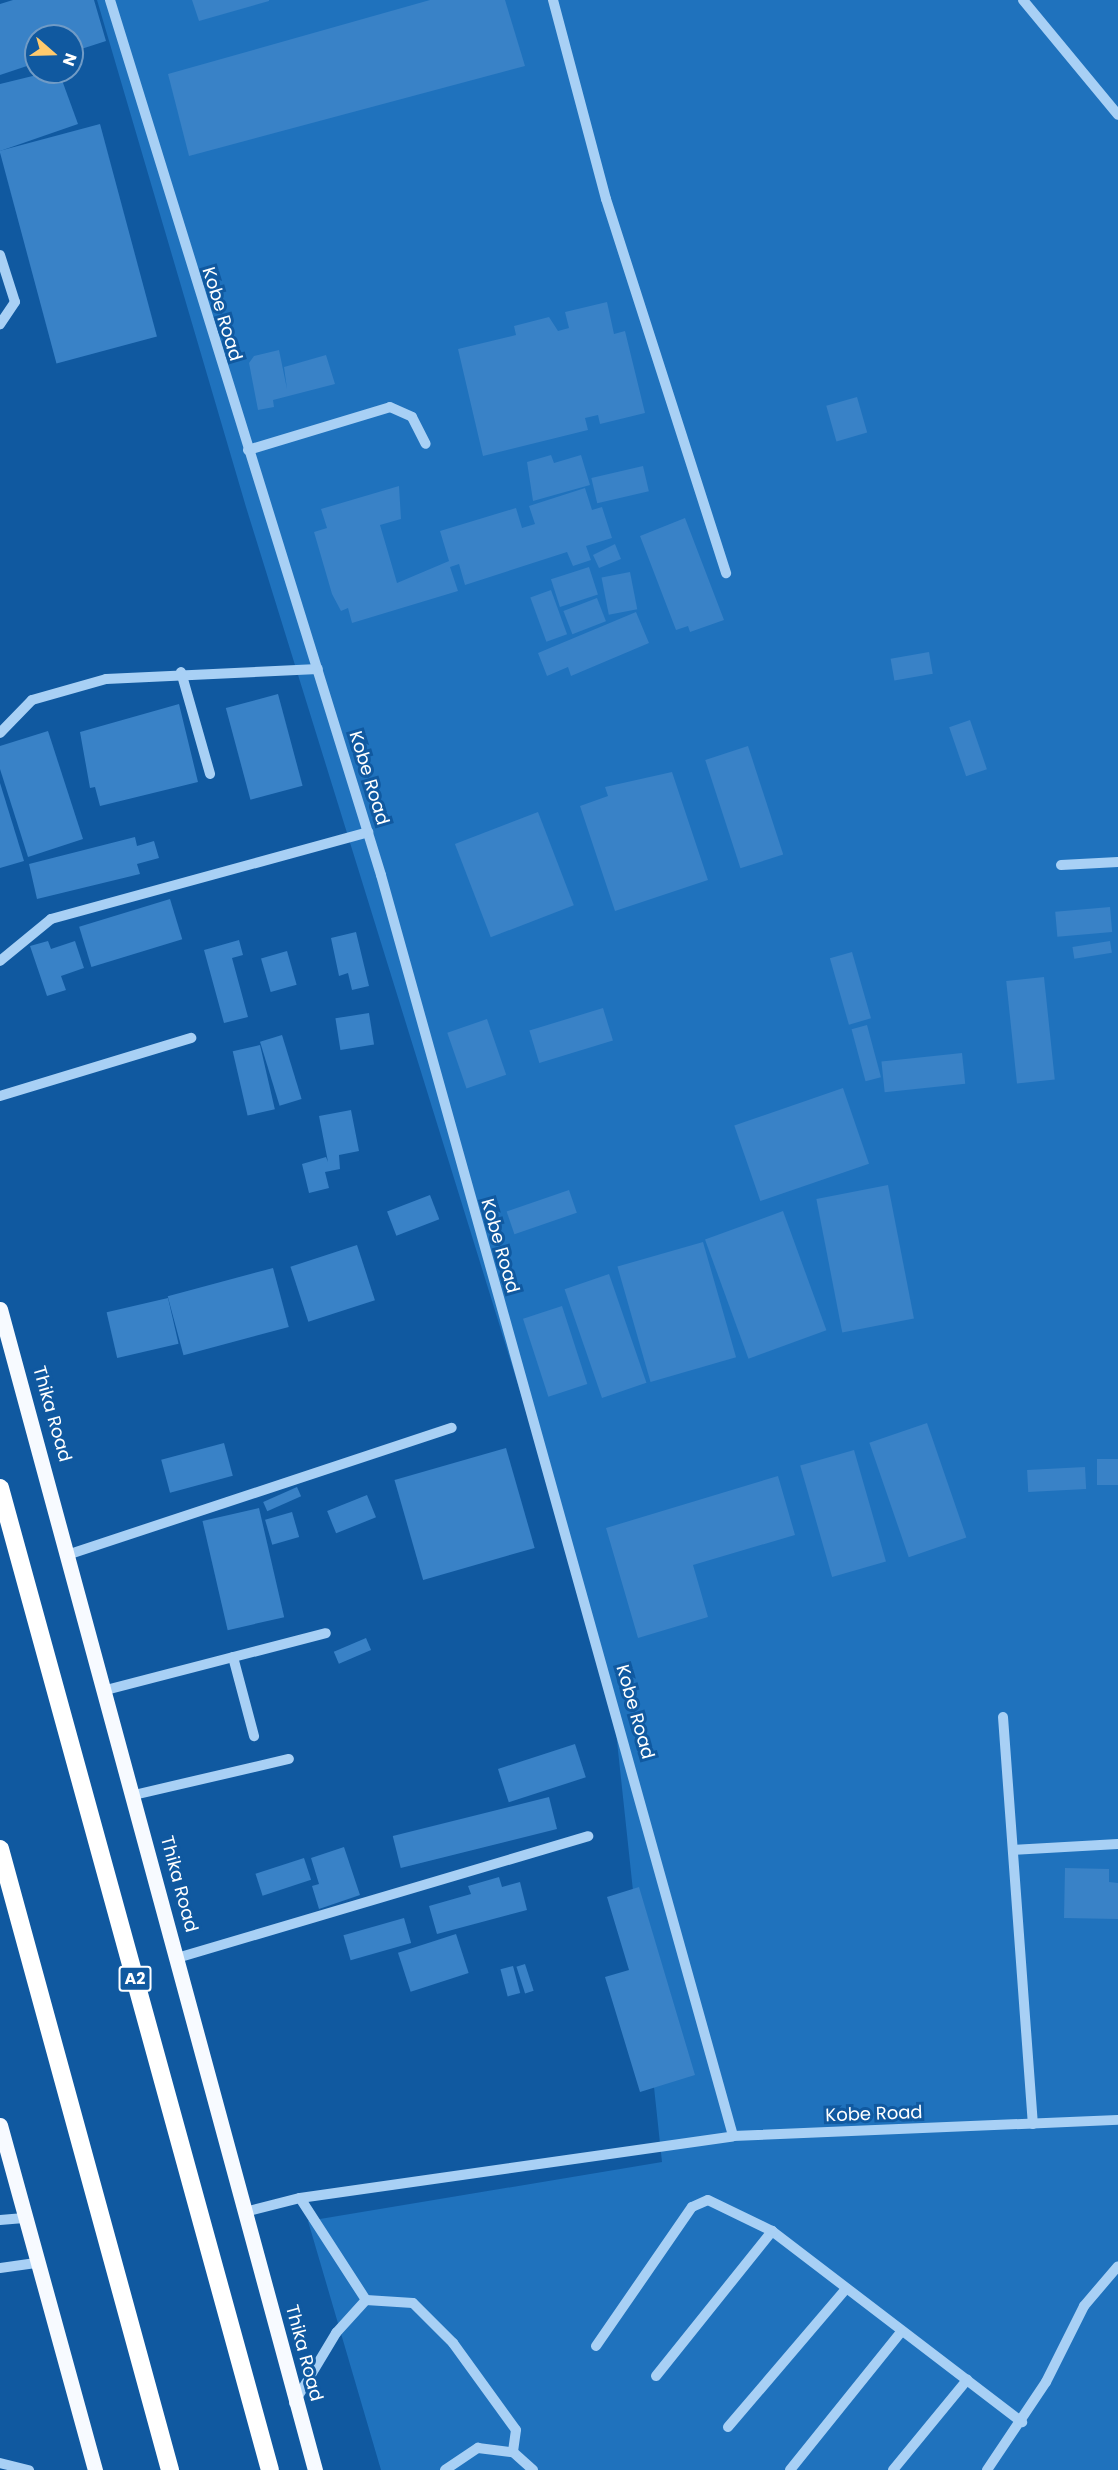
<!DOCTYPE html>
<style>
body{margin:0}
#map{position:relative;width:1118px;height:2470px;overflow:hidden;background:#1059a0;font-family:Poppins,sans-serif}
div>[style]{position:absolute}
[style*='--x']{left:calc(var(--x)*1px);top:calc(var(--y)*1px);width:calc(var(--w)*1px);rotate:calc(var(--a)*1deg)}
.green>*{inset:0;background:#1f72bd}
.building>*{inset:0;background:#3982c7;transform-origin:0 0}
.minor>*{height:10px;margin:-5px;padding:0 5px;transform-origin:5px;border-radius:5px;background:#a8d0f5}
.major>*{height:15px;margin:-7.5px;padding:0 7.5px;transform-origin:7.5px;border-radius:7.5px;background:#f7faff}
.highway>*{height:18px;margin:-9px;padding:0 9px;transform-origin:9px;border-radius:9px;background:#fff}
span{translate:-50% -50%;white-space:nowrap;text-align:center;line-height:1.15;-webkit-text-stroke:6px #1059a0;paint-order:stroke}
.shield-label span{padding:2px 4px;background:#1059a0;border:2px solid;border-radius:4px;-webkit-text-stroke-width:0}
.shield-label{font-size:16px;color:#fff;font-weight:700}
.street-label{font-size:18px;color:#fff}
.north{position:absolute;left:24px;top:24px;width:60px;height:60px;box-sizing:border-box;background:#1059a0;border:2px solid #709bc6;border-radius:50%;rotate:110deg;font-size:16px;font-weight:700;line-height:24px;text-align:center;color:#fff}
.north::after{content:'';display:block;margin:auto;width:21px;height:27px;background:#ffca6d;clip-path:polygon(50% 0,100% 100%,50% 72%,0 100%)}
</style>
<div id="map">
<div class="green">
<div style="clip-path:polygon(97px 0,1118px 0,1118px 2470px,381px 2470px,308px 2221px,662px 2162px,611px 1685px,246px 507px)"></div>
</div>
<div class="building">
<div style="clip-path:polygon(13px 0,94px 0,106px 41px,72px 52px,72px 36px,36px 36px,36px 63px,0 75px,0 4px)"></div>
<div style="clip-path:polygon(192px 0,269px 0,269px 1px,199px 21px)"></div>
<div style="clip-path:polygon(430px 0,505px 0,525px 66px,189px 156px,168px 74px)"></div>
<div style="clip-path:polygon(49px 72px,59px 72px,78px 124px,0 151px,0 84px)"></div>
<div style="left:100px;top:124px;width:220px;height:104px;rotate:75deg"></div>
<div style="clip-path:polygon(607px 302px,614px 334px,625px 331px,645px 413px,600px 424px,598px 415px,585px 418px,588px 430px,483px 456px,458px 349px,516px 335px,514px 326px,549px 317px,558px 331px,569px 328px,565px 312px)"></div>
<div style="clip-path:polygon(279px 350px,287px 389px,284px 367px,326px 355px,335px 384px,273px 400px,274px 407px,258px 410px,249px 363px,254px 356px)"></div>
<div style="left:857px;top:397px;width:37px;height:32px;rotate:74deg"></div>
<div style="clip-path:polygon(551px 455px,554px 463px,581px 455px,590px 485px,533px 501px,527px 462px)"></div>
<div style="left:643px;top:466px;width:26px;height:53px;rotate:77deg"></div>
<div style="clip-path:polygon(399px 486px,401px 519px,380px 525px,397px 583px,449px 561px,440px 531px,516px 508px,522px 528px,535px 524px,529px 506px,585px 488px,592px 510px,602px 507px,612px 538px,586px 546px,591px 560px,573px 566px,567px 552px,465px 585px,459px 564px,450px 567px,458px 591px,352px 623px,348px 608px,341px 611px,332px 594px,314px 532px,327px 528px,321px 509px)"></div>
<div style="clip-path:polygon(685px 518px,724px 620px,690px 632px,688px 626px,676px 630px,640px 536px)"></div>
<div style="clip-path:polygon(615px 544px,621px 559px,599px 568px,593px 555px)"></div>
<div style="left:589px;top:567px;width:29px;height:40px;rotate:72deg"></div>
<div style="left:630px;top:572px;width:38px;height:29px;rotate:79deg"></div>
<div style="left:551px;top:590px;width:47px;height:22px;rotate:70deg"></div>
<div style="left:597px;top:598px;width:25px;height:36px;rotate:69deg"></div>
<div style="clip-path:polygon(636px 612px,649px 643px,571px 676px,568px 667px,547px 676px,538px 653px)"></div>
<div style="left:929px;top:652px;width:22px;height:39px;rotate:80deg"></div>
<div style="left:278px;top:694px;width:95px;height:54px;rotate:75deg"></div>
<div style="clip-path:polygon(179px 704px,198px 782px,100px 806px,95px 787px,90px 788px,80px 732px)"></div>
<div style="left:970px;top:720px;width:52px;height:22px;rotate:71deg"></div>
<div style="clip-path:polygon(48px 731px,83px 839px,28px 857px,0 769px,0 746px)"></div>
<div style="left:748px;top:746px;width:114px;height:45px;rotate:72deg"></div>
<div style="clip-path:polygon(672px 772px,708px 880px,615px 911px,580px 806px,608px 796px,605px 787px)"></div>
<div style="clip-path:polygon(0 783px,24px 861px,0 868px)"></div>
<div style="left:538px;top:812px;width:100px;height:89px;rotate:69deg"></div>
<div style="clip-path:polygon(135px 837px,137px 846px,154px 841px,159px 858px,137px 864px,140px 874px,37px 899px,29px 864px)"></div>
<div style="left:170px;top:899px;width:42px;height:95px;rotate:73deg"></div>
<div style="left:1110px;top:907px;width:25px;height:55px;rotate:85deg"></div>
<div style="clip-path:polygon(356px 932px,369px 986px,352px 990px,348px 973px,339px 976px,331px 938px)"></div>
<div style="clip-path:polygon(239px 940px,243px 955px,232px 958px,248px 1017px,224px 1023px,204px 950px)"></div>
<div style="clip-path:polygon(48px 941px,51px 949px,75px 941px,84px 968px,61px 976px,66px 990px,47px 996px,30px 946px)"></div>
<div style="left:1110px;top:941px;width:12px;height:38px;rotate:81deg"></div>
<div style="left:287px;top:951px;width:35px;height:27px;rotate:74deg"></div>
<div style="left:852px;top:952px;width:69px;height:23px;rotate:74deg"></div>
<div style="left:1044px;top:977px;width:103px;height:38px;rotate:84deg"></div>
<div style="left:603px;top:1008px;width:34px;height:77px;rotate:73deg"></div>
<div style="left:369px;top:1013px;width:32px;height:34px;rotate:81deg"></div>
<div style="left:487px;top:1019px;width:59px;height:42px;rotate:71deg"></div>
<div style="left:867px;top:1025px;width:54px;height:16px;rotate:75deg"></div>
<div style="left:282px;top:1035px;width:67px;height:23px;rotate:73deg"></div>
<div style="left:260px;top:1045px;width:66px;height:28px;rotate:77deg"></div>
<div style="left:962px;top:1053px;width:31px;height:81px;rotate:84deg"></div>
<div style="left:843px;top:1088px;width:80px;height:115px;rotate:71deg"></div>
<div style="clip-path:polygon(351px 1110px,359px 1151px,339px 1155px,340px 1169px,325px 1172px,329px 1188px,309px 1193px,302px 1164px,326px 1157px,328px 1162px,319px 1116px)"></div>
<div style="left:888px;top:1185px;width:136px;height:73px;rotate:79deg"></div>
<div style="left:569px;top:1190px;width:24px;height:66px;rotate:71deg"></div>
<div style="left:430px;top:1195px;width:26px;height:46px;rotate:69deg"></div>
<div style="left:783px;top:1211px;width:127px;height:83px;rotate:70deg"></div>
<div style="left:703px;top:1242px;width:120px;height:89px;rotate:74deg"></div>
<div style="left:357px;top:1245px;width:58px;height:70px;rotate:72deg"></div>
<div style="left:273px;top:1268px;width:61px;height:109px;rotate:75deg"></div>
<div style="left:609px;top:1274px;width:115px;height:47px;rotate:71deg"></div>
<div style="left:168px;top:1298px;width:47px;height:63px;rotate:77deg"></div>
<div style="left:562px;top:1306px;width:82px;height:41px;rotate:72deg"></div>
<div style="left:927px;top:1423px;width:121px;height:61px;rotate:71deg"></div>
<div style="left:224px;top:1443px;width:34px;height:65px;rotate:75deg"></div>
<div style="left:506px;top:1448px;width:104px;height:116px;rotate:74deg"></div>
<div style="left:854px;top:1450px;width:116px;height:56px;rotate:74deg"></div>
<div style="left:1118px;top:1459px;width:26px;height:21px;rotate:90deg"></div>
<div style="left:1085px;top:1467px;width:22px;height:58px;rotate:87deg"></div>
<div style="clip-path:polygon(778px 1476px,795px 1535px,693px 1565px,708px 1617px,638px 1638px,606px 1528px)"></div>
<div style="left:297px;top:1487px;width:10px;height:37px;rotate:66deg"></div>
<div style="left:367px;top:1495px;width:24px;height:43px;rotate:68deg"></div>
<div style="left:259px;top:1508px;width:112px;height:58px;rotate:77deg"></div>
<div style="left:292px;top:1512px;width:26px;height:28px;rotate:74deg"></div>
<div style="left:366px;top:1638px;width:13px;height:35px;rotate:67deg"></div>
<div style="left:575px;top:1744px;width:35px;height:81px;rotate:72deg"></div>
<div style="left:549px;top:1797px;width:33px;height:161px;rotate:76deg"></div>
<div style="clip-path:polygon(344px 1847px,360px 1895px,319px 1909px,312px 1886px,319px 1884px,311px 1858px)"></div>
<div style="left:304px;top:1858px;width:23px;height:51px;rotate:72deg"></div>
<div style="clip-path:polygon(1065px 1868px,1109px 1869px,1109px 1882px,1118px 1883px,1118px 1919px,1064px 1918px)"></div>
<div style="clip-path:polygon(499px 1877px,502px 1887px,520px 1882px,527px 1910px,437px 1934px,429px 1906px,471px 1894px,468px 1886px)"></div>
<div style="clip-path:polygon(639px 1887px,695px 2075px,640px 2092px,605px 1977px,629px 1970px,607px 1897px)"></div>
<div style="left:404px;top:1918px;width:26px;height:63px;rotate:74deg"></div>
<div style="left:456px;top:1934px;width:41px;height:61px;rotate:72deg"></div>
<div style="left:525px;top:1964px;width:28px;height:9px;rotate:72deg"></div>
<div style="left:513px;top:1966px;width:28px;height:13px;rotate:75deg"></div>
</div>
<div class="minor">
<div style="--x:110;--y:0;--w:916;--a:72.79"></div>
<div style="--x:381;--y:875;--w:1309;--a:74.4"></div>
<div style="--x:553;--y:0;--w:206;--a:75.1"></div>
<div style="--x:606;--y:199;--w:393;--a:72.2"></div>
<div style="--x:1023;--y:0;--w:149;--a:50.4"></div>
<div style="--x:0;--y:255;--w:49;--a:72.3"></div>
<div style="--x:15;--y:302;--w:27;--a:124"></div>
<div style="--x:248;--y:450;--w:148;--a:-16.8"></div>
<div style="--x:390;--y:407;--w:24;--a:24"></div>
<div style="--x:412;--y:417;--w:30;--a:63"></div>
<div style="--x:181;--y:672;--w:106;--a:74.1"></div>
<div style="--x:0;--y:733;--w:46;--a:-45.9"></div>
<div style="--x:32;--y:700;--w:77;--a:-15.8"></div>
<div style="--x:106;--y:679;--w:212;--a:-2.7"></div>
<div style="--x:1061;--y:865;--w:57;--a:-3"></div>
<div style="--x:0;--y:961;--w:66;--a:-39.5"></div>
<div style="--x:51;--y:919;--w:329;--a:-15.3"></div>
<div style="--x:0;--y:1096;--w:200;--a:-16.9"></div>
<div style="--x:70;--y:1554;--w:402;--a:-18.3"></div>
<div style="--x:233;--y:1657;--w:82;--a:75.1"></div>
<div style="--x:106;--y:1690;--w:227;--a:-14.5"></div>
<div style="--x:1003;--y:1717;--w:408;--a:85.8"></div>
<div style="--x:134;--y:1795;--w:159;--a:-13.1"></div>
<div style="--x:1013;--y:1850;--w:105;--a:-3.3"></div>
<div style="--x:177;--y:1958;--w:429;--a:-16.5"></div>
<div style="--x:300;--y:2198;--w:121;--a:57.1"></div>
<div style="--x:366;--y:2300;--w:47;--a:3.7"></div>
<div style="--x:413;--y:2303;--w:57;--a:45"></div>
<div style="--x:453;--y:2343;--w:107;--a:54.1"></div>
<div style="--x:516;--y:2430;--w:22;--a:98"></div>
<div style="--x:245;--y:2212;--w:57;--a:-14.3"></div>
<div style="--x:300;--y:2198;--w:437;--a:-8.1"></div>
<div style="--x:733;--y:2136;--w:385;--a:-2.4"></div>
<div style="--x:0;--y:2220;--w:24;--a:-5"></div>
<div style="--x:0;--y:2268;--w:36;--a:-8"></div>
<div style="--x:596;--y:2346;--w:169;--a:-55.4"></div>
<div style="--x:692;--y:2207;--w:17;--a:-24"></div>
<div style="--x:708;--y:2200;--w:71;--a:25.8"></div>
<div style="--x:772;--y:2231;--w:315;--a:37.4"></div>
<div style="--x:656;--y:2376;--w:186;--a:-51.3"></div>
<div style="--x:294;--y:2403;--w:82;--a:-59"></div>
<div style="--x:336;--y:2333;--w:45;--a:-47.7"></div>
<div style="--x:728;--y:2427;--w:182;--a:-49.5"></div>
<div style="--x:0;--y:2463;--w:30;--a:14"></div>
<div style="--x:445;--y:2470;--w:40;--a:-34"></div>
<div style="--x:478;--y:2448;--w:35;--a:7"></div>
<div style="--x:513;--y:2452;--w:27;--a:42"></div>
<div style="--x:790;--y:2470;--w:176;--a:-51.2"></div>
<div style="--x:893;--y:2470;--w:117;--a:-50.6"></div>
<div style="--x:987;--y:2470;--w:106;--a:-56.2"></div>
<div style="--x:1046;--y:2382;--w:85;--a:-63.4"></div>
<div style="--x:1084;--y:2306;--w:52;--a:-49.6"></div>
</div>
<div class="major">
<div style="--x:0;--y:1309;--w:1203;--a:74.82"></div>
<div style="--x:0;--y:2125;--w:358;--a:74.6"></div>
</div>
<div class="highway">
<div style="--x:0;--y:1488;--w:1018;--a:74.63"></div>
<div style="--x:0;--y:1849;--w:644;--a:74.69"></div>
</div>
<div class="shield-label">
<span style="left:135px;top:1979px">A2</span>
</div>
<div class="street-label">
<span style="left:222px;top:314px;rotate:73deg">Kobe Road</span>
<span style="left:369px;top:778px;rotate:73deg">Kobe Road</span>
<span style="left:500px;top:1246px;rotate:74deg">Kobe Road</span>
<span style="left:52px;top:1414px;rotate:74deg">Thika Road</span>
<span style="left:635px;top:1712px;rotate:74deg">Kobe Road</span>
<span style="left:179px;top:1884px;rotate:75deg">Thika Road</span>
<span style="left:874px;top:2114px;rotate:-2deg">Kobe Road</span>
<span style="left:304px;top:2353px;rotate:75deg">Thika Road</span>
</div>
<div class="north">N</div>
</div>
